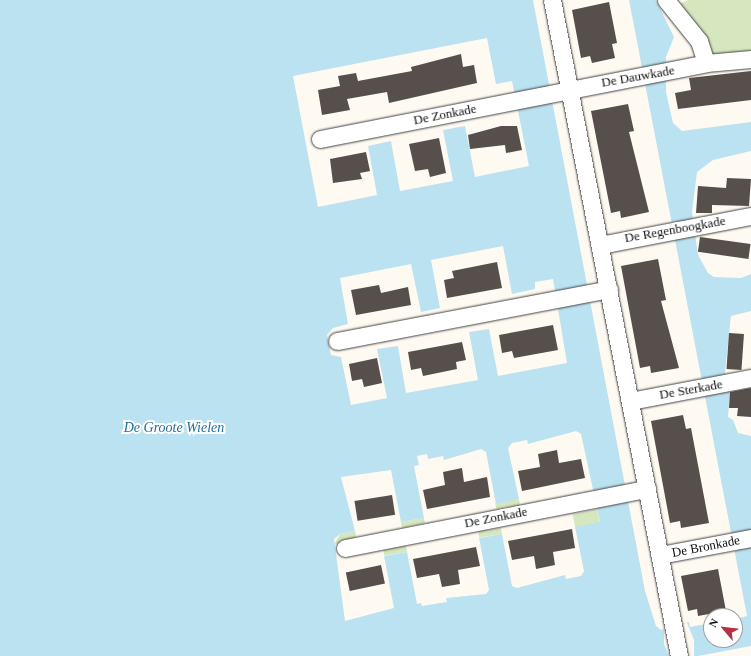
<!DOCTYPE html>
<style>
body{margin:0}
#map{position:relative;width:751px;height:656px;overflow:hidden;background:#fefaf2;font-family:"Times New Roman",serif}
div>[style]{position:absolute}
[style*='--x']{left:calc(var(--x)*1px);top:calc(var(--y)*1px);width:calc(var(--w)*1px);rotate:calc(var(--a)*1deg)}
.green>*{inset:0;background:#d6e6be;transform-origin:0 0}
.water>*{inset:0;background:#bbe2f1}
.pier>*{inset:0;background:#fefaf2}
.building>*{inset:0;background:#574f4c;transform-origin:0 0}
.roads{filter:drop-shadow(0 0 1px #424242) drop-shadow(0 0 1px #424242)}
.minor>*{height:17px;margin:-8.5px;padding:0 8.5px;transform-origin:8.5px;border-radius:8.5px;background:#fff}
span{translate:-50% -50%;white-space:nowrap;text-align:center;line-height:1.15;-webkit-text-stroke:4px #fff;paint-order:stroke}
.street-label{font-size:13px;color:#0f0f0f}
.water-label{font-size:14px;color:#226e97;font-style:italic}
.north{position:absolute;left:703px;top:608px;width:40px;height:40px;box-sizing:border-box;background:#fff;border:1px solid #9f9f9f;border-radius:50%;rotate:298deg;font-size:11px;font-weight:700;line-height:16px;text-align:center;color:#0f0f0f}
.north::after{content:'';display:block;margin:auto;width:14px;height:18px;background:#b43244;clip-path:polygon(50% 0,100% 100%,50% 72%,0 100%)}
</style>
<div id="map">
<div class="green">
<div style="clip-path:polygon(688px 0,751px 0,751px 52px,711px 56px,675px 6px)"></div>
<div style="left:519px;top:499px;width:6px;height:24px;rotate:81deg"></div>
<div style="left:597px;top:509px;width:14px;height:25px;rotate:78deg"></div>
<div style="clip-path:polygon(424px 518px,425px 523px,402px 528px,401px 522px)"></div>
<div style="left:501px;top:528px;width:6px;height:23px;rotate:81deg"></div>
<div style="clip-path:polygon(355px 531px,356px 537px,334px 545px,340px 534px)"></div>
<div style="left:406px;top:546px;width:6px;height:23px;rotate:81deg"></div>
</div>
<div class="water">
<div style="clip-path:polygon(evenodd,0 0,533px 0,645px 591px,656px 626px,661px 630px,689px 622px,690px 627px,711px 623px,711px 640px,735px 640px,735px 619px,747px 616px,629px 0,656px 0,674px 37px,666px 57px,666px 92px,673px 123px,682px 131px,751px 122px,751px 151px,713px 160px,697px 172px,692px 212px,698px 255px,708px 273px,714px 277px,741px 278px,751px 274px,751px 311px,731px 316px,725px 372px,730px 395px,728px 417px,733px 420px,738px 433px,751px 436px,751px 646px,698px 656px,0 656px,0 0,487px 38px,496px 84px,512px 81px,529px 166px,475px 177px,465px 126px,443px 130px,453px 181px,400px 191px,391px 141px,368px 146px,377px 195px,318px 207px,293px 76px,487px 38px,0 0,503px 246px,512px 294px,535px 289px,535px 282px,553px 279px,567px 363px,498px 376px,489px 329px,469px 332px,478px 380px,406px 393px,398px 346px,377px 349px,387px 398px,351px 405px,341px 357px,331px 355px,327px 335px,333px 328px,348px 324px,340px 278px,411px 264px,421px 312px,440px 308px,431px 260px,503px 246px,0 0,576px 431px,581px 434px,600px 522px,575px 527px,584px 571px,581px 576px,566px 579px,565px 575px,517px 588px,512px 586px,502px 534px,479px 538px,489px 590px,486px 594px,446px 598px,447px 602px,422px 606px,421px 603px,417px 604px,407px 552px,384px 556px,394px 608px,345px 621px,334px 539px,340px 534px,355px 531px,341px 477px,391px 470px,401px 522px,424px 518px,414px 466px,419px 465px,417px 456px,427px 454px,428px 459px,443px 456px,444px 460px,481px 449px,486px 452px,496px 504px,519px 499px,508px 448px,512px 443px,527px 440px,528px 444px,576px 431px)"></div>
</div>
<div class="pier">
<div style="clip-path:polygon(687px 623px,694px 640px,694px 656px,669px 656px,664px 644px,664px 627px)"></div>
</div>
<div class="building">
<div style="clip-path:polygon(609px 2px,617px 43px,612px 44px,615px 58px,592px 63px,590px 56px,581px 58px,572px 10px)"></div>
<div style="clip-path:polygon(461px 54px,463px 67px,474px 65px,477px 83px,389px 103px,387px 92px,347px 99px,350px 110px,322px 115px,318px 90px,340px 86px,338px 76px,356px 73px,358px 81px,412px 71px,411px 67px)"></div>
<div style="clip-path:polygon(751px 71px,751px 100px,678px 109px,675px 93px,691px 90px,689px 78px)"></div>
<div style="clip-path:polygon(628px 104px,634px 131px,629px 132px,649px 212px,621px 218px,620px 211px,611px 213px,591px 111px)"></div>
<div style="clip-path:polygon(501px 126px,517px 126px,522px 150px,506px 153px,505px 145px,470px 149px,468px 135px)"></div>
<div style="clip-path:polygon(439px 138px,446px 173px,430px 177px,428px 169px,415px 171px,409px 144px)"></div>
<div style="clip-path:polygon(366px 152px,370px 171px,360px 173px,362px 179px,333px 183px,330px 159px)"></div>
<div style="clip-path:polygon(727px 178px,751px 179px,749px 206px,712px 205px,712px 213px,696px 213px,698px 186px,726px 188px)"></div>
<div style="left:700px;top:237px;width:51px;height:15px;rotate:8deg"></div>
<div style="clip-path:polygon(658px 259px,666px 300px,661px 301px,679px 368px,651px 373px,650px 366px,640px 368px,621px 266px)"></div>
<div style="clip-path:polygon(497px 262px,502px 288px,447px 298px,444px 280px,454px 278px,452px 271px)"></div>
<div style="clip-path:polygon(379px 285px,381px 293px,408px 287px,411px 305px,356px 315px,351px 290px)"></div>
<div style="clip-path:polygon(553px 325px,558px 350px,514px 358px,512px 351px,502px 353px,499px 335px)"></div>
<div style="left:729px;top:333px;width:15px;height:36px;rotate:4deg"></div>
<div style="clip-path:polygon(462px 342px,466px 360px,456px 362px,457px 369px,423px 376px,421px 368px,411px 370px,408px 352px)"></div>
<div style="clip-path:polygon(377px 358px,382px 383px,364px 387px,362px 379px,352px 381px,349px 364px)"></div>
<div style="clip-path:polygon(751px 388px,751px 417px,737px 416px,738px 408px,729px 408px,730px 392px)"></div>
<div style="clip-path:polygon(683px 415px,686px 429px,691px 428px,709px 523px,681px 528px,680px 521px,670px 523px,651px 421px)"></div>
<div style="clip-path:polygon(557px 450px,559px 463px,581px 459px,585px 478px,522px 491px,518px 471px,540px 467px,538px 454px)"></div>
<div style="clip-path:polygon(462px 468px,464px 482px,487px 477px,490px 497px,427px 509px,423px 490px,445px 485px,443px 472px)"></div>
<div style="left:392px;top:495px;width:20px;height:38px;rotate:81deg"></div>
<div style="clip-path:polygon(572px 529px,575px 548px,553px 552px,555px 565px,536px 569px,534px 556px,512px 560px,508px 541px)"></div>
<div style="clip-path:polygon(476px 547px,480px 566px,458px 570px,460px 584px,442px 587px,439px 574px,417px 578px,413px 559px)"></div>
<div style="left:381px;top:565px;width:19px;height:36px;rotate:78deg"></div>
<div style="clip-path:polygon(718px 569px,726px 611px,698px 616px,697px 609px,688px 611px,681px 576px)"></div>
</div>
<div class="roads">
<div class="minor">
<div style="--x:552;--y:0;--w:668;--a:79.04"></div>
<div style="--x:666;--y:0;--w:53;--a:51.2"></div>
<div style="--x:699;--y:41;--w:23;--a:72"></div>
<div style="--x:320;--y:139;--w:393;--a:-11.1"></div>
<div style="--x:706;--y:63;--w:45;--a:-5.1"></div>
<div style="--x:600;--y:245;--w:154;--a:-10.9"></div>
<div style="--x:337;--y:341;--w:277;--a:-10.8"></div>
<div style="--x:630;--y:401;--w:123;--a:-10.8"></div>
<div style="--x:345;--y:548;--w:308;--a:-11.1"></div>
<div style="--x:660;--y:555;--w:93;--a:-10.6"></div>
</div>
</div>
<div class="street-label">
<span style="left:638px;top:77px;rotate:-10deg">De Dauwkade</span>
<span style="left:445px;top:115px;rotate:-11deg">De Zonkade</span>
<span style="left:675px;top:230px;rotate:-10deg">De Regenboogkade</span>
<span style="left:691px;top:390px;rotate:-10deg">De Sterkade</span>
<span style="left:496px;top:518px;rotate:-11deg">De Zonkade</span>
<span style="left:706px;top:547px;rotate:-11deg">De Bronkade</span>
</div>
<div class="water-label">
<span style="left:174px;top:428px">De Groote Wielen</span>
</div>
<div class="north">N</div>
</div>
